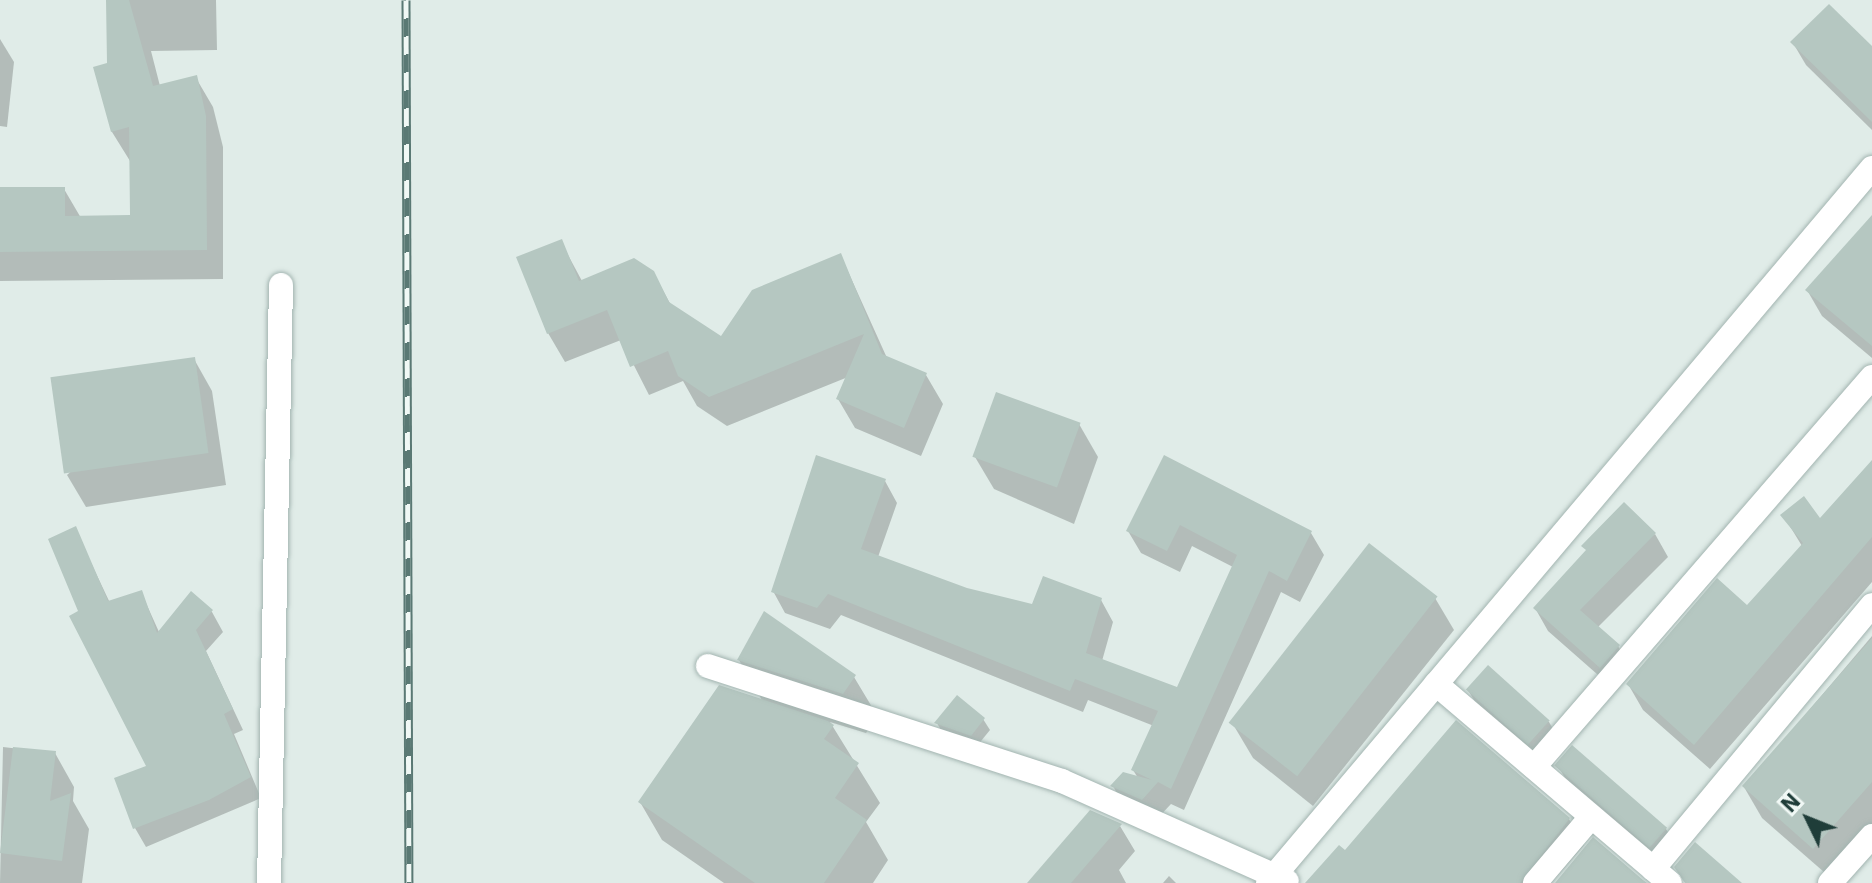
<!DOCTYPE html>
<style>
body{margin:0}
#map{position:relative;width:1872px;height:883px;overflow:hidden;background:#e0ece8;font-family:"IBM Plex Sans",sans-serif}
div>[style]{position:absolute}
[style*='--x']{left:calc(var(--x)*1px);top:calc(var(--y)*1px);width:calc(var(--w)*1px);rotate:calc(var(--a)*1deg)}
.shadow>*{inset:0;background:#0003}
.building>*{inset:0;background:#b5c7c1;transform-origin:0 0}
.roads{filter:drop-shadow(0 0 2px #a2b4b0) drop-shadow(0 0 2px #a2b4b0)}
.minor>*{height:24px;margin:-12px;padding:0 12px;transform-origin:12px;border-radius:12px;background:#fff}
.rail>*{height:9px;margin-top:-4.5px;transform-origin:0;background:repeating-linear-gradient(90deg,#f0f8f5 0 18px,#5a7974 0 36px);box-sizing:border-box;border-block:2px solid #5a7974}
span{translate:-50% -50%;white-space:nowrap;text-align:center;line-height:1.15;-webkit-text-stroke:8px #f0f8f5;paint-order:stroke}
.north{position:absolute;left:1768px;top:779px;width:80px;height:80px;-webkit-text-stroke:6px #f0f8f5;paint-order:stroke;rotate:313deg;font-size:22px;font-weight:700;line-height:32px;text-align:center;color:#1f3d39}
.north::after{content:'';display:block;margin:auto;width:28px;height:36px;background:#1f3d39;clip-path:polygon(50% 0,100% 100%,50% 72%,0 100%)}
</style>
<div id="map">
<div class="shadow">
<div style="clip-path:polygon(108px 0,216px 0,217px 50px,151px 51px,160px 86px,196px 78px,213px 107px,223px 147px,223px 279px,0 281px,0 189px,64px 189px,81px 218px,132px 217px,130px 161px,112px 132px,96px 68px,109px 65px)"></div>
<div style="clip-path:polygon(0 39px,14px 62px,7px 127px,0 126px)"></div>
<div style="clip-path:polygon(1793px 43px,1872px 49px,1872px 130px,1806px 65px)"></div>
<div style="clip-path:polygon(1872px 217px,1872px 358px,1822px 316px,1807px 290px)"></div>
<div style="clip-path:polygon(561px 242px,582px 281px,653px 272px,672px 307px,722px 339px,841px 256px,887px 358px,926px 375px,943px 404px,921px 456px,855px 428px,838px 399px,848px 377px,727px 426px,697px 406px,683px 381px,649px 395px,621px 340px,565px 362px,548px 333px)"></div>
<div style="clip-path:polygon(194px 359px,212px 391px,226px 485px,86px 507px,67px 475px)"></div>
<div style="clip-path:polygon(1079px 424px,1098px 457px,1074px 524px,994px 489px,975px 457px)"></div>
<div style="clip-path:polygon(1164px 458px,1311px 533px,1324px 555px,1300px 602px,1281px 592px,1184px 810px,1171px 804px,1155px 821px,1125px 808px,1113px 786px,1138px 778px,1133px 770px,1154px 726px,1088px 700px,1083px 712px,841px 615px,830px 629px,785px 613px,773px 591px,885px 481px,897px 503px,878px 557px,966px 590px,1033px 606px,1101px 600px,1113px 622px,1102px 661px,1178px 689px,1233px 567px,1192px 546px,1180px 572px,1141px 553px,1128px 531px)"></div>
<div style="clip-path:polygon(1872px 463px,1872px 582px,1710px 769px,1643px 710px,1628px 684px,1747px 608px,1802px 546px,1783px 515px,1820px 521px)"></div>
<div style="clip-path:polygon(75px 529px,110px 603px,141px 592px,159px 632px,191px 594px,212px 612px,223px 632px,206px 651px,243px 730px,234px 734px,261px 798px,146px 847px,135px 828px,148px 768px,81px 612px)"></div>
<div style="clip-path:polygon(1655px 534px,1668px 557px,1597px 628px,1618px 646px,1631px 669px,1614px 689px,1548px 631px,1535px 608px)"></div>
<div style="clip-path:polygon(1435px 598px,1454px 630px,1313px 806px,1253px 758px,1234px 726px)"></div>
<div style="clip-path:polygon(1872px 636px,1872px 833px,1832px 879px,1762px 818px,1744px 787px)"></div>
<div style="clip-path:polygon(739px 660px,854px 677px,878px 717px,866px 733px,830px 722px,880px 803px,866px 822px,888px 860px,873px 883px,724px 883px,662px 840px,640px 802px,763px 702px)"></div>
<div style="clip-path:polygon(1468px 690px,1549px 722px,1562px 744px,1546px 767px,1481px 712px)"></div>
<div style="clip-path:polygon(983px 719px,990px 730px,977px 746px,943px 734px,937px 723px)"></div>
<div style="clip-path:polygon(3px 747px,55px 753px,74px 787px,73px 801px,89px 829px,82px 883px,0 883px)"></div>
<div style="clip-path:polygon(1558px 766px,1666px 829px,1680px 851px,1665px 869px,1571px 788px)"></div>
<div style="clip-path:polygon(1569px 819px,1584px 845px,1551px 883px,1308px 883px,1345px 853px)"></div>
<div style="clip-path:polygon(1120px 826px,1135px 851px,1119px 870px,1126px 883px,1030px 883px)"></div>
<div style="clip-path:polygon(1169px 876px,1176px 883px,1163px 883px)"></div>
</div>
<div class="building">
<div style="clip-path:polygon(106px 0,129px 0,153px 86px,197px 75px,206px 116px,207px 250px,0 252px,0 187px,65px 187px,65px 216px,130px 215px,129px 127px,111px 132px,93px 67px,107px 63px)"></div>
<div style="clip-path:polygon(1829px 4px,1872px 46px,1872px 122px,1790px 42px)"></div>
<div style="clip-path:polygon(1872px 215px,1872px 346px,1805px 290px)"></div>
<div style="clip-path:polygon(562px 239px,579px 281px,634px 258px,654px 271px,669px 302px,721px 336px,752px 290px,841px 253px,882px 354px,927px 373px,904px 428px,836px 399px,864px 334px,709px 397px,678px 376px,668px 351px,630px 367px,607px 310px,547px 334px,516px 257px)"></div>
<div style="left:195px;top:357px;width:97px;height:146px;rotate:82deg"></div>
<div style="left:996px;top:392px;width:90px;height:69px;rotate:20deg"></div>
<div style="clip-path:polygon(816px 455px,886px 479px,861px 549px,967px 588px,1032px 604px,1043px 576px,1102px 598px,1086px 653px,1177px 687px,1237px 555px,1180px 525px,1167px 551px,1126px 531px,1164px 455px,1312px 531px,1287px 581px,1269px 571px,1171px 789px,1158px 782px,1142px 800px,1110px 786px,1123px 772px,1152px 780px,1131px 770px,1158px 711px,1075px 679px,1070px 691px,828px 594px,817px 608px,771px 592px)"></div>
<div style="clip-path:polygon(1872px 460px,1872px 537px,1694px 745px,1626px 684px,1717px 578px,1747px 605px,1803px 543px,1780px 515px,1804px 496px,1820px 518px)"></div>
<div style="clip-path:polygon(1624px 502px,1656px 533px,1580px 610px,1620px 645px,1600px 668px,1533px 608px,1586px 550px,1581px 546px)"></div>
<div style="clip-path:polygon(76px 526px,108px 601px,142px 590px,157px 633px,191px 591px,213px 610px,196px 630px,233px 709px,224px 714px,251px 777px,209px 800px,133px 829px,114px 778px,146px 766px,69px 616px,78px 611px,48px 539px)"></div>
<div style="left:1369px;top:543px;width:87px;height:228px;rotate:38deg"></div>
<div style="clip-path:polygon(764px 611px,856px 675px,843px 694px,737px 660px)"></div>
<div style="clip-path:polygon(1872px 638px,1872px 782px,1813px 849px,1742px 786px)"></div>
<div style="left:1488px;top:665px;width:83px;height:33px;rotate:42deg"></div>
<div style="clip-path:polygon(719px 685px,828px 721px,834px 725px,824px 739px,859px 763px,835px 798px,867px 820px,824px 883px,755px 883px,638px 802px)"></div>
<div style="clip-path:polygon(957px 695px,985px 718px,971px 736px,934px 723px)"></div>
<div style="clip-path:polygon(1456px 720px,1570px 818px,1520px 883px,1305px 883px,1339px 845px,1345px 850px)"></div>
<div style="left:1572px;top:745px;width:126px;height:27px;rotate:41deg"></div>
<div style="clip-path:polygon(13px 747px,56px 751px,50px 801px,71px 793px,62px 861px,0 853px)"></div>
<div style="clip-path:polygon(1090px 810px,1122px 824px,1071px 883px,1027px 883px)"></div>
<div style="clip-path:polygon(1593px 837px,1643px 880px,1647px 883px,1555px 883px)"></div>
<div style="clip-path:polygon(1695px 842px,1742px 883px,1685px 883px,1674px 867px)"></div>
</div>
<div class="roads">
<div class="minor">
<div style="--x:708;--y:666;--w:372;--a:18"></div>
<div style="--x:1062;--y:781;--w:246;--a:24"></div>
<div style="--x:1436;--y:684;--w:307;--a:40.4"></div>
<div style="--x:1534;--y:767;--w:516;--a:-49.09"></div>
<div style="--x:1653;--y:869;--w:343;--a:-50.3"></div>
<div style="--x:269;--y:883;--w:598;--a:-88.85"></div>
<div style="--x:1268;--y:883;--w:936;--a:-49.81"></div>
<div style="--x:1535;--y:883;--w:87;--a:-49.7"></div>
<div style="--x:1830;--y:883;--w:63;--a:-48.2"></div>
</div>
</div>
<div class="rail">
<div style="--x:406;--y:0;--w:883;--a:89.81"></div>
</div>
<div class="north">N</div>
</div>
